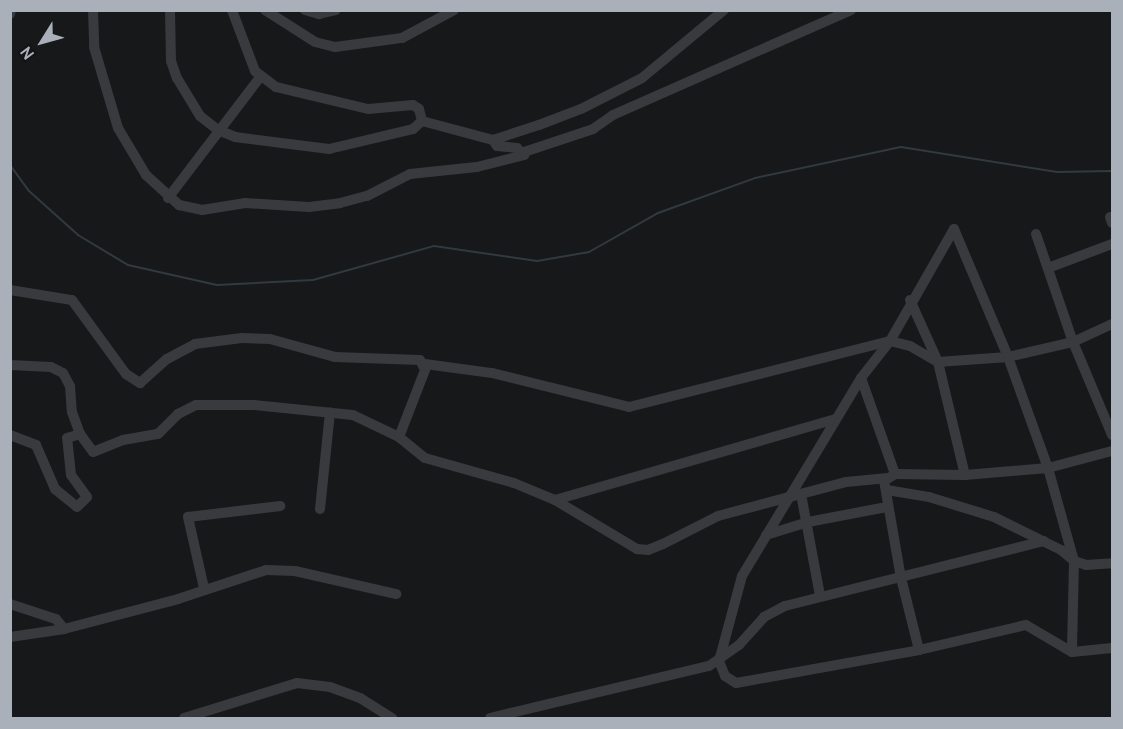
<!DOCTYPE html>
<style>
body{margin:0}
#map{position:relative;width:1123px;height:729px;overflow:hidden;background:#171819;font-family:Cabin,sans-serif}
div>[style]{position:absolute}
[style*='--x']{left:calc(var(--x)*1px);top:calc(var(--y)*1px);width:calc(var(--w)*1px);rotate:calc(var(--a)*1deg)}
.stream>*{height:2px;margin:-1px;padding:0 1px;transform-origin:1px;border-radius:1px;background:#303a3f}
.street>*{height:10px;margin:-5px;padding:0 5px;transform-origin:5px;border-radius:5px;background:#393a3e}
span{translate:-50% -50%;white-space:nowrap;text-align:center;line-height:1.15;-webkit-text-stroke:5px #121315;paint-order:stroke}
.frame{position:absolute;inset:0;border:12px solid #aab0b9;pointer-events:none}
.north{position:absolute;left:12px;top:12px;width:60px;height:60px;-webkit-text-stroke:4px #121315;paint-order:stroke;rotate:233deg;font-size:16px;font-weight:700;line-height:24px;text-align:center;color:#aab0b9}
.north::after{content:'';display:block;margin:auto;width:21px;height:27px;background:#aab0b9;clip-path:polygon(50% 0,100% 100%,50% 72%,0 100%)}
</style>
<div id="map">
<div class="stream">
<div style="--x:10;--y:165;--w:32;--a:54"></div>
<div style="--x:29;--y:191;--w:66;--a:41.9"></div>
<div style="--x:78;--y:235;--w:58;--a:31"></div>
<div style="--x:128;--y:265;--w:91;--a:12.7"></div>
<div style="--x:217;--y:285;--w:96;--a:-3"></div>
<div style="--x:313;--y:280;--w:126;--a:-15.7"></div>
<div style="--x:434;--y:246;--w:104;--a:8.3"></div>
<div style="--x:537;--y:261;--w:53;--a:-9.8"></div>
<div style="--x:589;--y:252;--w:79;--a:-29.5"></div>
<div style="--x:658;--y:213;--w:103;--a:-19.8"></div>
<div style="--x:755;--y:178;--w:149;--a:-12"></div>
<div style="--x:901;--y:147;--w:158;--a:9.1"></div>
<div style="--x:1057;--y:172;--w:55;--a:-1"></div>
</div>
<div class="street">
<div style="--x:93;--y:10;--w:37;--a:88"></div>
<div style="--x:94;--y:47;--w:84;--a:73.5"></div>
<div style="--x:118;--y:128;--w:55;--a:59.2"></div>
<div style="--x:146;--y:175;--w:45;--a:42.3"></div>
<div style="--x:179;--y:205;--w:24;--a:12"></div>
<div style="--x:202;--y:210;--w:44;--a:-9.2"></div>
<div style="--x:245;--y:203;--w:64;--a:3.6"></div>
<div style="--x:309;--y:207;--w:31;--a:-7"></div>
<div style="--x:340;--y:203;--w:28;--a:-15"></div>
<div style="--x:367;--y:196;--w:48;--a:-27.1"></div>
<div style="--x:410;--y:174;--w:67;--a:-6"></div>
<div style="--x:477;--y:167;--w:49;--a:-14.3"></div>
<div style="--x:524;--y:155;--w:10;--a:-135"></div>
<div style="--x:517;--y:148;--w:20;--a:-174"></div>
<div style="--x:497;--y:146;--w:7;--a:-124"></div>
<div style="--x:170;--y:10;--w:51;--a:88.9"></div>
<div style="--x:171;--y:61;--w:18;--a:71"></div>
<div style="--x:177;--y:78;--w:44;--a:58.8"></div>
<div style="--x:200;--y:116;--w:23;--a:38"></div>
<div style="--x:218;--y:130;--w:18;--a:22"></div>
<div style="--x:235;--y:137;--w:95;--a:7.3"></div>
<div style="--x:329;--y:149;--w:86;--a:-13.4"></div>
<div style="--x:413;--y:129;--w:12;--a:-42"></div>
<div style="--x:422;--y:121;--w:12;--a:-104"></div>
<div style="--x:419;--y:109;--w:7;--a:-146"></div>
<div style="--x:413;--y:105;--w:45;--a:174.9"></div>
<div style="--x:368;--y:109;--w:95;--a:-166.6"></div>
<div style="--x:276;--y:87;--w:26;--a:-143"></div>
<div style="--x:255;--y:71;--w:65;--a:-110.7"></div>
<div style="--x:265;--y:10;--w:59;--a:32.6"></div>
<div style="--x:315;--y:42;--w:21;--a:14"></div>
<div style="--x:335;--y:47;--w:68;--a:-7.7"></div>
<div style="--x:402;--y:38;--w:59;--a:-28.3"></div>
<div style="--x:305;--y:10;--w:15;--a:16"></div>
<div style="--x:319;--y:14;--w:17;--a:-13"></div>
<div style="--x:10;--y:14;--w:4;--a:-76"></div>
<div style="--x:422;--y:121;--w:73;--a:15"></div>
<div style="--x:493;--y:140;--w:48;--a:-18.1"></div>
<div style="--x:539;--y:125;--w:45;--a:-20.9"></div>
<div style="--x:581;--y:109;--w:68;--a:-26.9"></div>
<div style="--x:642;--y:78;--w:107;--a:-39.7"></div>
<div style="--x:524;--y:152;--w:73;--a:-18.4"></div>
<div style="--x:593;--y:129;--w:24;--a:-35"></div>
<div style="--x:613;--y:115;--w:260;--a:-23.8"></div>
<div style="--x:168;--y:198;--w:153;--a:-52.7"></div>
<div style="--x:1110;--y:217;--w:6;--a:72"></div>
<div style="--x:954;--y:229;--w:129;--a:119.7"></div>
<div style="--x:890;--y:341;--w:47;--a:128.1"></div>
<div style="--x:861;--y:378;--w:231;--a:121"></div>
<div style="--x:742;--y:576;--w:88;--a:105.1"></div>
<div style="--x:719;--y:661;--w:16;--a:68"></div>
<div style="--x:725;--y:676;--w:13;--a:32"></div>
<div style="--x:736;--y:683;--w:186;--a:-10.2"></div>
<div style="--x:919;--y:650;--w:110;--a:-13.2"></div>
<div style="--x:1026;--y:625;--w:53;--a:30.4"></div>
<div style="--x:1072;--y:652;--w:40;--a:-5.7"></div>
<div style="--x:954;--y:229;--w:139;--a:67.1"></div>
<div style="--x:1008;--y:357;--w:118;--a:70.2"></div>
<div style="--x:1048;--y:468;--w:97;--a:74.4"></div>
<div style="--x:1074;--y:561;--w:91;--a:91.3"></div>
<div style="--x:1036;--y:234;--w:114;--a:71.1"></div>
<div style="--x:1073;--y:342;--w:101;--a:67.2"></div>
<div style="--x:1048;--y:268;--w:68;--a:-20.6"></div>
<div style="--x:10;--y:290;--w:63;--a:9.2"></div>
<div style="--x:72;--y:300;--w:92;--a:53.9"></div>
<div style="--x:126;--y:374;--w:17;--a:33"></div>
<div style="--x:140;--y:383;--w:36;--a:-42"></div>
<div style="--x:167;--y:359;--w:32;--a:-28"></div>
<div style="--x:195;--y:344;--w:47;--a:-7.3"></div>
<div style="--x:242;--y:338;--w:28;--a:2"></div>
<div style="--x:270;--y:339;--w:67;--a:15.5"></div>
<div style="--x:335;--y:357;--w:85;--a:2"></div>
<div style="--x:420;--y:360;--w:11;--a:63"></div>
<div style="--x:425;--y:370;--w:72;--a:111.2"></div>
<div style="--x:910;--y:300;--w:68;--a:65.7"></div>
<div style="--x:938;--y:362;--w:116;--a:76.6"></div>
<div style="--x:425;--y:364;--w:68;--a:7.7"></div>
<div style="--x:492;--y:373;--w:141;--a:13.9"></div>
<div style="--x:629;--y:407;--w:269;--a:-14.2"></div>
<div style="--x:890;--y:341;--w:21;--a:14"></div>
<div style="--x:910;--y:346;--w:32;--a:30"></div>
<div style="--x:938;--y:362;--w:70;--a:-4.1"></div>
<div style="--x:1008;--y:357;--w:67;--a:-13"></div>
<div style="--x:1073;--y:342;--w:43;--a:-24.8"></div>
<div style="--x:10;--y:365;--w:41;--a:2.8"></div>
<div style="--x:51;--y:367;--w:13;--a:27"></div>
<div style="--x:63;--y:373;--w:15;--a:62"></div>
<div style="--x:70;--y:386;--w:26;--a:86"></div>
<div style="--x:72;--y:412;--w:23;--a:70"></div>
<div style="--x:80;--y:434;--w:22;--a:54"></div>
<div style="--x:93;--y:452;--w:32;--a:-22"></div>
<div style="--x:123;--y:440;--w:36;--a:-10"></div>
<div style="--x:158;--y:434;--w:28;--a:-45"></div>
<div style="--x:178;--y:414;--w:20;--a:-27"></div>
<div style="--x:196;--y:405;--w:57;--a:0"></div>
<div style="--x:253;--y:405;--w:100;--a:5.7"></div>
<div style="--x:353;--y:415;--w:51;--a:25.6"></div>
<div style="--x:399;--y:437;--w:33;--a:39"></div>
<div style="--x:425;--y:458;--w:92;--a:15.7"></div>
<div style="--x:514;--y:483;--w:44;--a:22.5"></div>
<div style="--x:555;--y:500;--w:96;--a:30.9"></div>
<div style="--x:637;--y:549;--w:11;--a:5"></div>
<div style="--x:648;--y:550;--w:16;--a:-22"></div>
<div style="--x:663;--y:544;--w:62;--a:-27"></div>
<div style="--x:718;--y:516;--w:132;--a:-14.9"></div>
<div style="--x:846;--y:482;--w:42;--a:-5.4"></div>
<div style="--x:861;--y:378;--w:102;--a:70.5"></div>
<div style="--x:10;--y:435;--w:28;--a:21"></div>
<div style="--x:36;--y:445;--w:48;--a:66.6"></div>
<div style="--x:55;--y:489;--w:28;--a:39"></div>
<div style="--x:77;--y:507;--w:14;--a:-45"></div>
<div style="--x:87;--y:497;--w:27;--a:-126"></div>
<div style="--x:71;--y:475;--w:37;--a:-96"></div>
<div style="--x:67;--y:438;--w:14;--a:-17"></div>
<div style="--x:887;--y:490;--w:43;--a:9.5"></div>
<div style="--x:929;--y:497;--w:68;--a:17.1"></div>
<div style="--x:994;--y:517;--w:75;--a:26.2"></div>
<div style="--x:1061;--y:550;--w:17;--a:40"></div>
<div style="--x:1074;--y:561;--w:13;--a:18"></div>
<div style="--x:1086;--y:565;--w:26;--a:-4"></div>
<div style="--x:801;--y:494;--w:104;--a:79.4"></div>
<div style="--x:555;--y:500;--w:292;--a:-16.1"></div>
<div style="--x:320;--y:509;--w:97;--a:-84.1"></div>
<div style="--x:766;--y:535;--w:44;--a:-17.2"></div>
<div style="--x:808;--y:522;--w:80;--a:-10.8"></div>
<div style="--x:204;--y:588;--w:73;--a:-102.7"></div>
<div style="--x:188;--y:517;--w:93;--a:-6.8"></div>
<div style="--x:10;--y:604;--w:48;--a:18.1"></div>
<div style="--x:56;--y:619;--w:13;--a:51"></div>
<div style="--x:10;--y:637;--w:55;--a:-8.4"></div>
<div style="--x:64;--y:629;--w:118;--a:-14.7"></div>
<div style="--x:178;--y:599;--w:93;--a:-18.2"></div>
<div style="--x:266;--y:570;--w:29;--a:2"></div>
<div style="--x:295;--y:571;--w:104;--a:12.8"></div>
<div style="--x:919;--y:650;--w:74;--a:-104"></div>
<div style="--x:901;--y:578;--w:98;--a:-99.9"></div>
<div style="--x:884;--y:481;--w:13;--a:-32"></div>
<div style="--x:895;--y:474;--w:70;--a:0.8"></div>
<div style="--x:965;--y:475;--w:83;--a:-4.8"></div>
<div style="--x:1048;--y:468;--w:66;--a:-14.9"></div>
<div style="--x:184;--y:718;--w:118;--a:-17.2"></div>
<div style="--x:297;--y:683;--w:33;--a:7"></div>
<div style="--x:330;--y:687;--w:32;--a:20"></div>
<div style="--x:360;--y:698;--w:38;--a:32"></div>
<div style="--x:490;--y:718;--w:225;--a:-13.4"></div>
<div style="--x:709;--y:666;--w:37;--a:-35"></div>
<div style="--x:739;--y:645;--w:38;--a:-48"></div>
<div style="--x:764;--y:617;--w:24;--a:-28"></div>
<div style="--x:785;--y:606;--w:267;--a:-14.1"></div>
</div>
<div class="frame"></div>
<div class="north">N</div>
</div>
